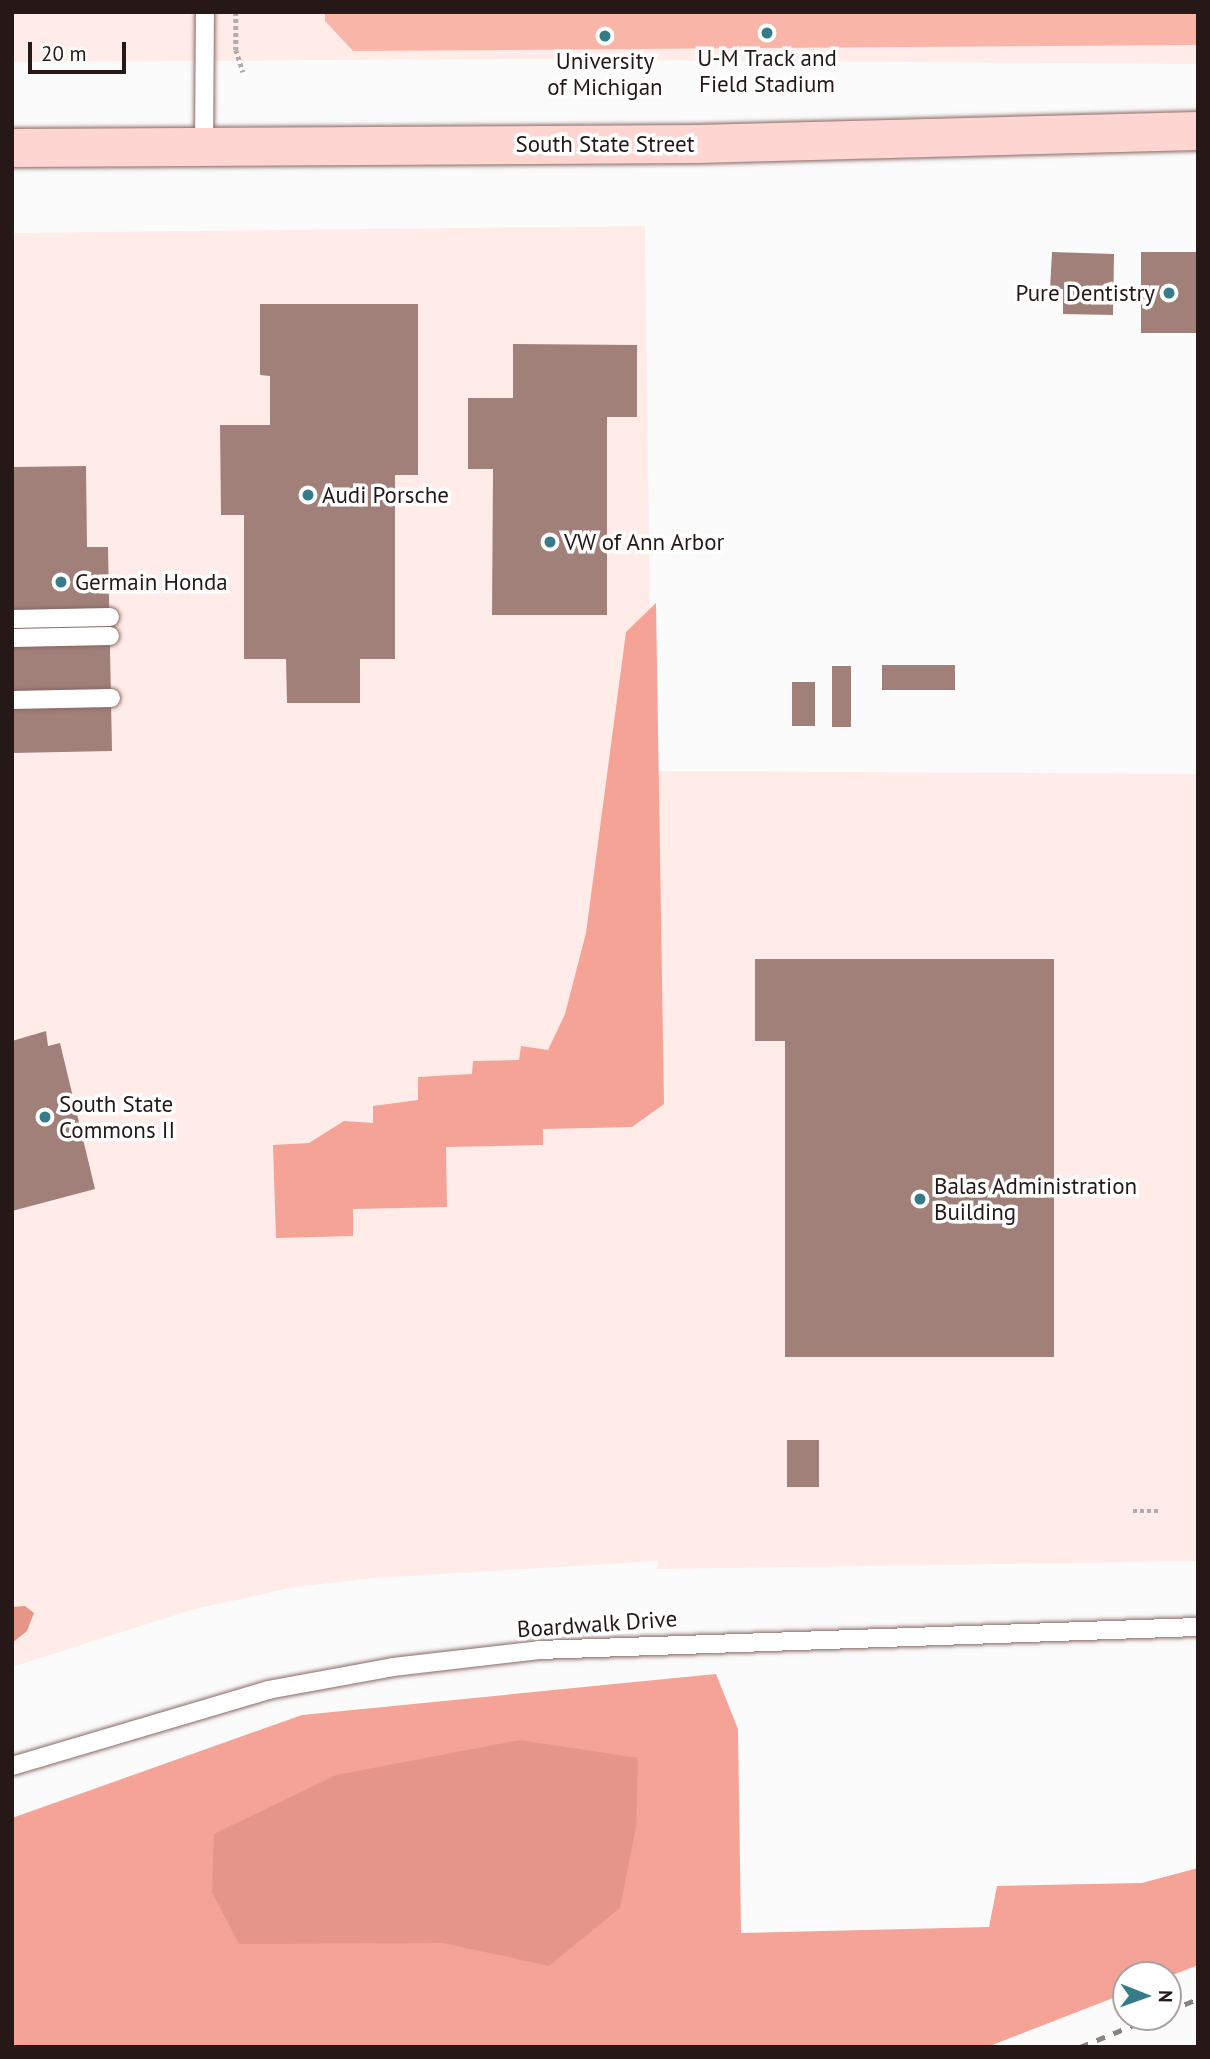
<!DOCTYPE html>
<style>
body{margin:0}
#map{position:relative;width:1210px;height:2059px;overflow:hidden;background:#fbfbfb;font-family:"PT Sans",sans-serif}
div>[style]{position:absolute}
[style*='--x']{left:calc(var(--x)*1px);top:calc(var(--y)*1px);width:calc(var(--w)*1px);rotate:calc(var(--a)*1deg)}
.built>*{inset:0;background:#ffece8}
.green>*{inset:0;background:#fab5a9}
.forest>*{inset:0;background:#f4a396}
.water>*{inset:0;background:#e59689}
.building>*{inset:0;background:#a2807a;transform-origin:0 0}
.path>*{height:4.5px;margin-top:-2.25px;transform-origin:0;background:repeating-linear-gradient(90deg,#b1acac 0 3.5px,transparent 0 7px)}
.roads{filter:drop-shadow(0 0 2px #896862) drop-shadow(0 0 2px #896862)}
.service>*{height:18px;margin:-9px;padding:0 9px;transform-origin:9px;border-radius:9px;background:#fff}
.secondary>*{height:38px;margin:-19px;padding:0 19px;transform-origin:19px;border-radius:19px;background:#fed5d0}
.rail>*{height:5px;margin-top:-2.5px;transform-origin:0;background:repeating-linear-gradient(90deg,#898281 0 9px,transparent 0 18px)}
.dots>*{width:19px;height:19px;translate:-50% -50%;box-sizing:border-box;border:4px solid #fff;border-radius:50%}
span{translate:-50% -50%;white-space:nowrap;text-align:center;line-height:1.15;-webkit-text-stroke:7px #fff;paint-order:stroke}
.poi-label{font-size:23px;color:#251816}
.right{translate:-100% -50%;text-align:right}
.left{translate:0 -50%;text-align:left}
.street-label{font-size:23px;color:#251816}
.frame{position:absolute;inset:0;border:14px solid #251816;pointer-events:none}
.north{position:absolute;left:1112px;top:1961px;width:70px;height:70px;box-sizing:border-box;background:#fff;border:2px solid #a8a3a2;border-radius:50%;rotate:91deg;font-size:19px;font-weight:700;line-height:28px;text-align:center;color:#251816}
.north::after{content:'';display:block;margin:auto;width:24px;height:32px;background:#367c88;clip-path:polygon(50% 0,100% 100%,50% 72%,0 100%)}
.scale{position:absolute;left:28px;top:42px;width:98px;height:32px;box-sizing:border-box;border:4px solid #251816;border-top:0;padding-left:9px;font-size:21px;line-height:24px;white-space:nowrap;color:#251816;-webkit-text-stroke:5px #fff;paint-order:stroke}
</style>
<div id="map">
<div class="built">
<div style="clip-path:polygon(12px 12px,1198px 12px,1198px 64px,473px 59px,12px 62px)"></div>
<div style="clip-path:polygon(645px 226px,652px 771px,1198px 774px,1198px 1561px,657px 1569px,658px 1561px,375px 1578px,295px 1587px,191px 1610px,12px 1667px,12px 233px)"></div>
</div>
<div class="green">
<div style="clip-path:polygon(325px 12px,1198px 12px,1198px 45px,353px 51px,325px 21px)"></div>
</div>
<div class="forest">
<div style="clip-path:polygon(656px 603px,664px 1104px,632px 1127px,543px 1129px,543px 1145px,446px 1147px,447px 1207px,353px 1209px,353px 1236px,276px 1238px,273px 1145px,309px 1143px,344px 1121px,373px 1123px,373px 1106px,418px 1100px,418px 1077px,472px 1074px,473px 1061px,519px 1060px,521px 1046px,548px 1050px,565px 1014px,586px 933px,626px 632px)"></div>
<div style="clip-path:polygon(716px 1674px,738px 1729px,741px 1933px,989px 1927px,997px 1886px,1142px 1883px,1198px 1868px,1198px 1965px,1168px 1977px,1126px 1975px,1126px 1993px,987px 2047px,12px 2047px,12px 1818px,302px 1715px)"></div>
</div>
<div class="water">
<div style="clip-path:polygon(25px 1606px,34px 1613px,27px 1631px,12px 1643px,12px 1607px)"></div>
<div style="clip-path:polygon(520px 1740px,638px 1758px,636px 1827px,620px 1908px,549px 1966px,443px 1943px,239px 1944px,212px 1892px,214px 1834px,336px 1775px)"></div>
</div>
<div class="building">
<div style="clip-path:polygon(1052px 252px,1114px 254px,1113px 315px,1063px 314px,1063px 289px,1050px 289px)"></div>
<div style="left:1141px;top:252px;width:57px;height:81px"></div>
<div style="clip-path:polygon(260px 304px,418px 304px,418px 475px,395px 475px,395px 659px,360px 659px,360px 703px,287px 703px,286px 659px,244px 659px,244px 515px,221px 515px,220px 425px,270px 425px,270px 376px,260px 375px)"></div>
<div style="clip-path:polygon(513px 344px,637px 345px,637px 417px,607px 417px,607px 615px,492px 615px,493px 469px,468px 469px,468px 398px,513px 398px)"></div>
<div style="clip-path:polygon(86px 466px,87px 547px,108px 547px,112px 751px,12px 753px,12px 467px)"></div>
<div style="left:882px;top:665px;width:73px;height:25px"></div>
<div style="left:832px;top:666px;width:19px;height:61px"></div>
<div style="left:792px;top:682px;width:23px;height:44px"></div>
<div style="clip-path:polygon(755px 959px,1054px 959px,1054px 1357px,785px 1357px,785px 1041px,755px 1041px)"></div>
<div style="clip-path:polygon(46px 1031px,48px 1046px,60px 1043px,95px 1189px,12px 1211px,12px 1041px)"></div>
<div style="left:787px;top:1440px;width:32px;height:47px"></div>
</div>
<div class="path">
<div style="--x:236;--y:12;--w:38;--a:90"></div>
<div style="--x:236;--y:50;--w:23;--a:72"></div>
<div style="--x:1133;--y:1511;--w:28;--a:0"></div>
</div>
<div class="roads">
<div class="service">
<div style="--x:204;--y:148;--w:136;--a:-89.6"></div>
<div style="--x:12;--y:619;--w:98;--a:-1.2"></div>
<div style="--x:12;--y:638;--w:98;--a:-1.2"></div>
<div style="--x:12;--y:700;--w:99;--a:-1.2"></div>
<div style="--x:12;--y:1766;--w:267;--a:-16.5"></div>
<div style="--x:268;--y:1690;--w:127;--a:-10.4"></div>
<div style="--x:393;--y:1667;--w:147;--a:-6.6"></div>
<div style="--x:539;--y:1650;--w:659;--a:-2"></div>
</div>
<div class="secondary">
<div style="--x:12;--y:148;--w:685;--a:-0.33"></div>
<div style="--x:697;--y:144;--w:501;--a:-1.49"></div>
</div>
</div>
<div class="rail">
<div style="--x:1168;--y:2011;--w:32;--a:-22"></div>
<div style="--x:1080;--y:2047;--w:79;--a:-22.3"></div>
</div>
<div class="dots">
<div style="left:767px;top:33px;background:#367c88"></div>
<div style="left:605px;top:36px;background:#367c88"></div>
<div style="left:1169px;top:293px;background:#367c88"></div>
<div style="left:308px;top:495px;background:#367c88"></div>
<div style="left:550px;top:542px;background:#367c88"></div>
<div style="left:61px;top:582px;background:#367c88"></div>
<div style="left:45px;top:1117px;background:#367c88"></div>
<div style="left:920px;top:1199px;background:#367c88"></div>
</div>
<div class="poi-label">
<span style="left:767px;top:71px">U-M Track and<br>Field Stadium</span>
<span style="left:605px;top:74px">University<br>of Michigan</span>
<span class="right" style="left:1155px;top:293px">Pure Dentistry</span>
<span class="left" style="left:322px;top:495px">Audi Porsche</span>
<span class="left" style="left:564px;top:542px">VW of Ann Arbor</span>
<span class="left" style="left:75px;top:582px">Germain Honda</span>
<span class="left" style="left:59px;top:1117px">South State<br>Commons II</span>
<span class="left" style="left:934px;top:1199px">Balas Administration<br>Building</span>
</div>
<div class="street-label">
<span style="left:605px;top:144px">South State Street</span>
<span style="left:597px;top:1624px;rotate:-4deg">Boardwalk Drive</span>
</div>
<div class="frame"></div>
<div class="north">N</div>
<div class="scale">20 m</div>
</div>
